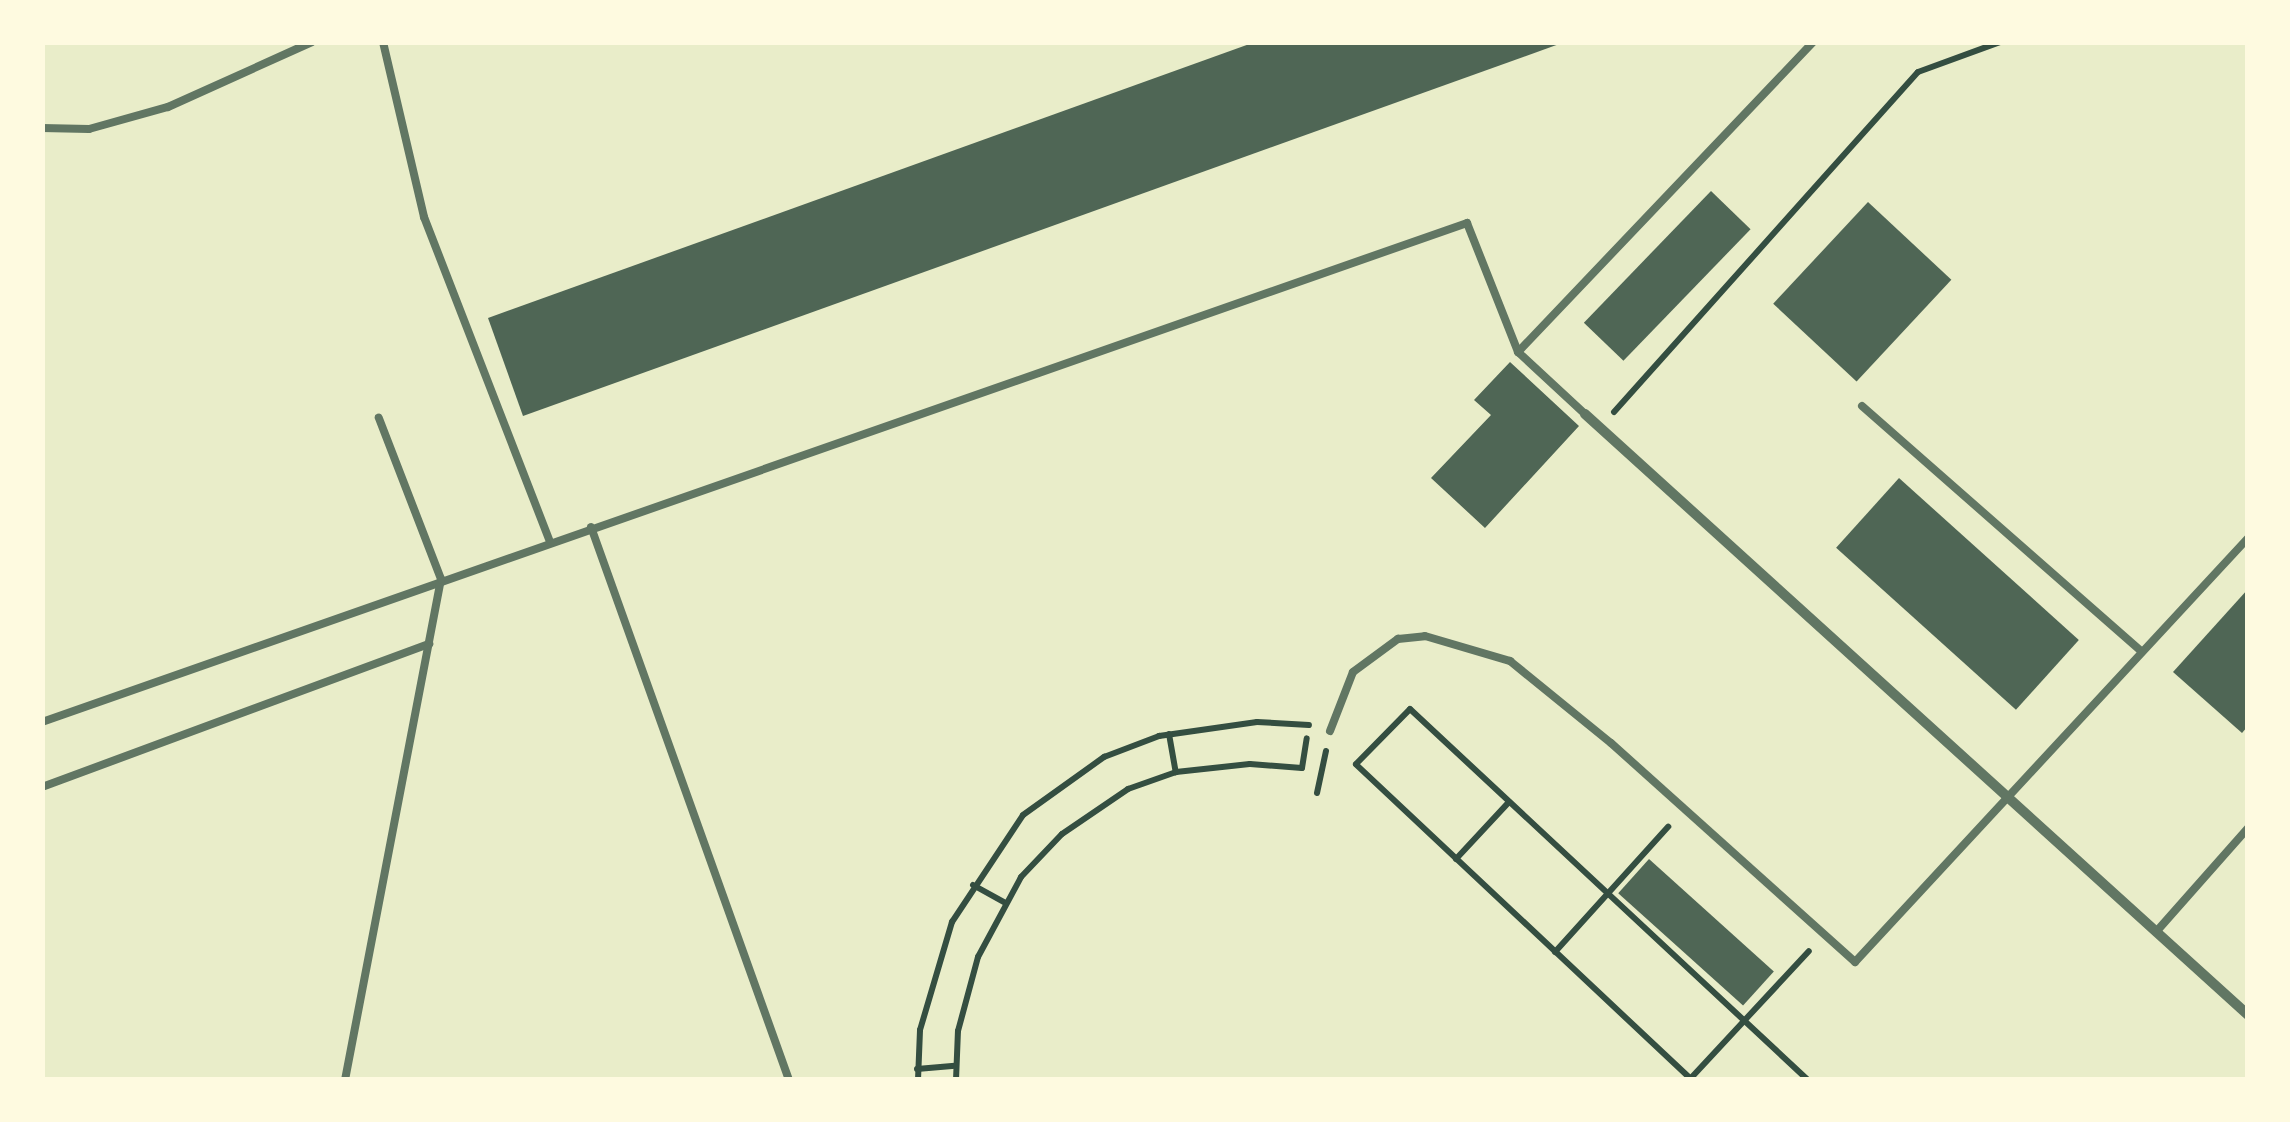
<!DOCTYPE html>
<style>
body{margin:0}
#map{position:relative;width:2290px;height:1122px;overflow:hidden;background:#e9edc9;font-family:Montserrat,sans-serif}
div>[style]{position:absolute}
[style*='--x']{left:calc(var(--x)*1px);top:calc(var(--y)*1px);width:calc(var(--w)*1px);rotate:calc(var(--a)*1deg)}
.building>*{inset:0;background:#4f6655;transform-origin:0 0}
.path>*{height:6px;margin:-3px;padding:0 3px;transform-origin:3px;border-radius:3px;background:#344e41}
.service>*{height:8px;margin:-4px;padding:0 4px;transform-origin:4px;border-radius:4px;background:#617663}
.minor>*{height:10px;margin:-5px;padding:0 5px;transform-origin:5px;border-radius:5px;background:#617663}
span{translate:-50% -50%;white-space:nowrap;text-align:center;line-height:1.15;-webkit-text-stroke:10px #fefae0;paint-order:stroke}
.frame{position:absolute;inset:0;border:45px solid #fefae0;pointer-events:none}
</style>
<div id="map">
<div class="building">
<div style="clip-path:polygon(1255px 42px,1562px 43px,523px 416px,488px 318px)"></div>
<div style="left:1711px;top:191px;width:55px;height:183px;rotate:44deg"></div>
<div style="left:1868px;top:202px;width:114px;height:139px;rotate:43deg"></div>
<div style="clip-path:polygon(1510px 362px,1579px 426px,1485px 528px,1431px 478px,1491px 415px,1474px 400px)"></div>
<div style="left:1899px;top:478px;width:242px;height:94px;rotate:42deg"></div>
<div style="clip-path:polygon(2248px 589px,2248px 726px,2242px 733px,2173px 672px)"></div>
<div style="left:1649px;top:859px;width:168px;height:46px;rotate:42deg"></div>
</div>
<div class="path">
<div style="--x:1614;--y:412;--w:456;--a:-48.2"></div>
<div style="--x:1918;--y:72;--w:87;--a:-20.1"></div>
<div style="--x:1169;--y:734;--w:39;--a:80"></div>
<div style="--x:1317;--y:793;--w:43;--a:-77.9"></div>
<div style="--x:1456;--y:859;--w:78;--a:-47.1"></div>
<div style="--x:973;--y:885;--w:37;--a:29"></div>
<div style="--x:1555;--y:952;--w:169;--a:-47.9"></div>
<div style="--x:917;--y:1069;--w:38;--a:-5"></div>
<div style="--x:1691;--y:1078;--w:173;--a:-47.1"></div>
<div style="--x:918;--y:1080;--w:50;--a:-87.7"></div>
<div style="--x:920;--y:1030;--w:113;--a:-73.5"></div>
<div style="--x:952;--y:922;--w:128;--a:-56.4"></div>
<div style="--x:1023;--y:815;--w:100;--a:-35.6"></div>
<div style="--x:1104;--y:757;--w:59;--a:-20.9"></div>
<div style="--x:1159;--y:736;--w:99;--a:-8.1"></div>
<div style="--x:1257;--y:722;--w:52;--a:3.3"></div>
<div style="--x:956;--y:1080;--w:49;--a:-87.7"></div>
<div style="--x:958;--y:1031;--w:77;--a:-74.9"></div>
<div style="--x:978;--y:957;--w:91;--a:-61.7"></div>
<div style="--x:1021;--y:877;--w:59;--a:-46.4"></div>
<div style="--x:1062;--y:834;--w:80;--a:-34.3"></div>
<div style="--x:1128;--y:789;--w:51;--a:-19.5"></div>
<div style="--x:1176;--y:772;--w:74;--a:-6.2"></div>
<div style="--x:1250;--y:764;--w:52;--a:4.4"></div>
<div style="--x:1302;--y:768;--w:30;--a:-81"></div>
<div style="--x:1692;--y:1080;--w:461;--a:-136.8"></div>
<div style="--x:1356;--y:764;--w:77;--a:-45.5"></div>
<div style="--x:1410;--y:709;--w:544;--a:42.99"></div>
</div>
<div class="service">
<div style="--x:383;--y:42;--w:180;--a:76.8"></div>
<div style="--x:424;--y:217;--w:349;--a:68.8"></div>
<div style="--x:42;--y:128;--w:47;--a:1.2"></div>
<div style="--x:89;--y:129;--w:82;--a:-15.6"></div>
<div style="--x:168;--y:107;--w:158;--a:-24.3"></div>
<div style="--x:1862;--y:406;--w:371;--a:41.3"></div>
<div style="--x:1585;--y:414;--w:91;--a:-137.2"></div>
<div style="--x:1518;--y:352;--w:428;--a:-46.4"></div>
<div style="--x:591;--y:527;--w:587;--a:70.3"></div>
<div style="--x:42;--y:722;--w:1510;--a:-19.3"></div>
<div style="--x:1467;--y:223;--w:139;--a:68.4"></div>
<div style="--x:1330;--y:731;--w:63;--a:-68.7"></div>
<div style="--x:1353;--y:672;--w:56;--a:-36.3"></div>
<div style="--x:1398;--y:639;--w:27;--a:-6"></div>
<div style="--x:1425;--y:636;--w:89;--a:16.4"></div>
<div style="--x:1510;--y:661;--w:130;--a:39.1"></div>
<div style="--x:1611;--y:743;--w:328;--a:41.9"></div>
<div style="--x:1855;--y:962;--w:578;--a:-47.17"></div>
<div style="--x:42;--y:787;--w:413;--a:-20.3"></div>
<div style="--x:2156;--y:932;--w:139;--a:-48.5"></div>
<div style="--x:345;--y:1080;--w:510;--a:-79.15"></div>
<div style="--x:441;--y:579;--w:173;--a:-111.1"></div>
</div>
<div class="minor">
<div style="--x:1585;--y:414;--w:895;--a:42.19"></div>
</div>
<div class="frame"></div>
</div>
